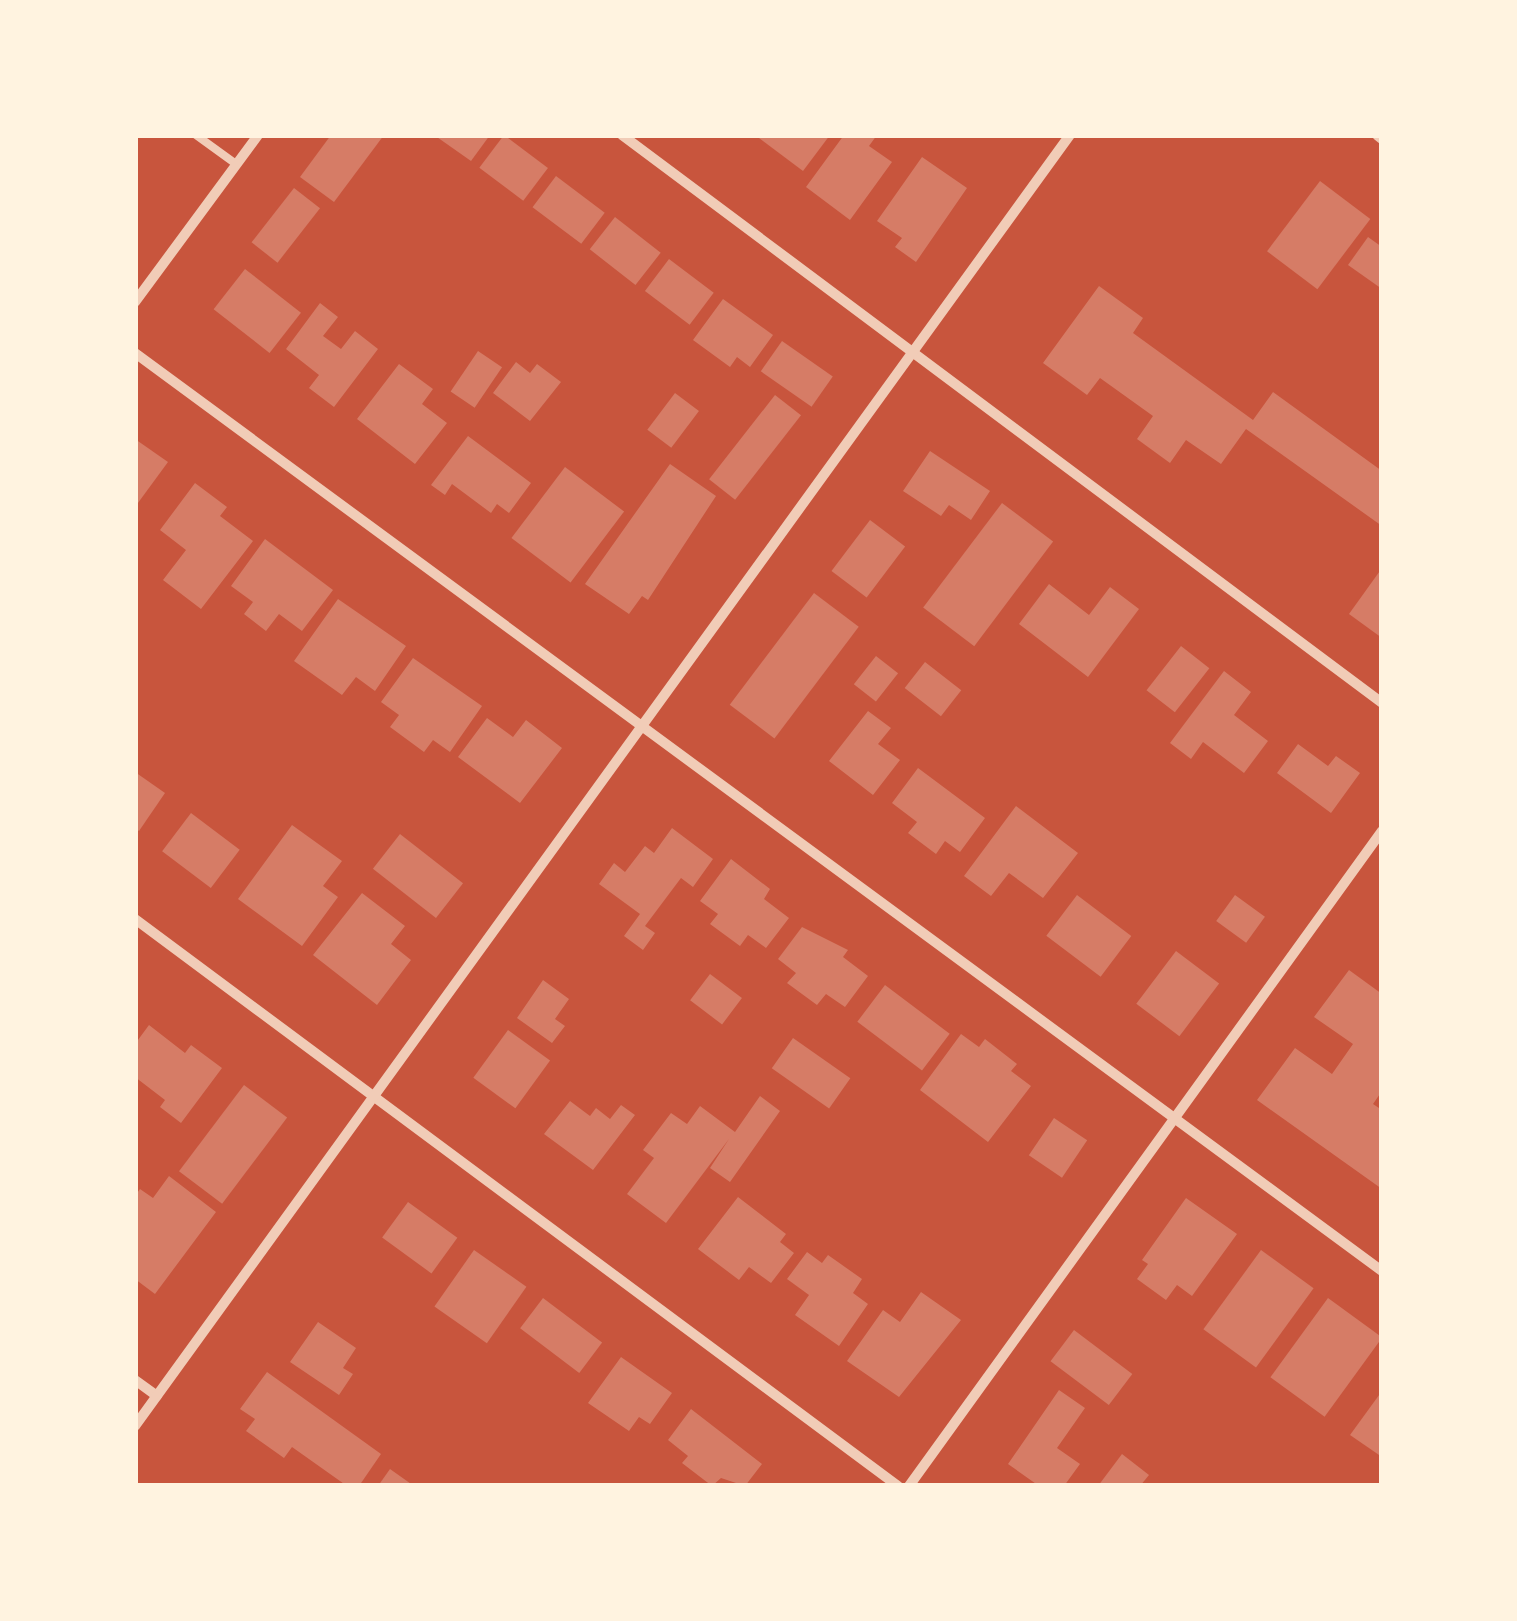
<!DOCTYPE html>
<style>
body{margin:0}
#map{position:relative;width:1517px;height:1621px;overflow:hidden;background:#c8553d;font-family:"PT Serif",serif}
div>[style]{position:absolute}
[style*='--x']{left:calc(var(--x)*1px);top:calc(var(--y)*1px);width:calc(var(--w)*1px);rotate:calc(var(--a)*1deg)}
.building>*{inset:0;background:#d67c66;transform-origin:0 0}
.service>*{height:8px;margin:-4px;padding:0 4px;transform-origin:4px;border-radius:4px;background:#f1ccb7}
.minor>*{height:10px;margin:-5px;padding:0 5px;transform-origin:5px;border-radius:5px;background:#f1ccb7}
span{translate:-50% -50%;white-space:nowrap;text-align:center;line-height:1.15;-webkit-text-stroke:10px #fff3e0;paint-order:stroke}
.frame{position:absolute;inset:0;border:138px solid #fff3e0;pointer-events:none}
</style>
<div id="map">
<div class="building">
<div style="clip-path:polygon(331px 135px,384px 135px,334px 202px,300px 177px)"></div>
<div style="clip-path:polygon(434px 135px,490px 135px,471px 161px)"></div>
<div style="left:504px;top:135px;width:55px;height:41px;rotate:37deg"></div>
<div style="clip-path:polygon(755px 135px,830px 135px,803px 171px)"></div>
<div style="clip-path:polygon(844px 135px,877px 135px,869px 146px,892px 162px,850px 220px,806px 187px)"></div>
<div style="clip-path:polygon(922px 157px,967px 188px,916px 262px,895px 247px,902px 238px,877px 221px)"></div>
<div style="left:556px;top:176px;width:61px;height:39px;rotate:37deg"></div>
<div style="left:1320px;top:181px;width:63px;height:88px;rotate:37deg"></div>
<div style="left:294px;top:188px;width:33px;height:69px;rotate:38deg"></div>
<div style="left:615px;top:217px;width:58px;height:41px;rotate:38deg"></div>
<div style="clip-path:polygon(1368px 237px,1382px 247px,1382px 289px,1348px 265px)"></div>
<div style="left:669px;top:259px;width:56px;height:40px;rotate:37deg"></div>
<div style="left:245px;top:269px;width:71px;height:51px;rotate:38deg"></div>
<div style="clip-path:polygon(1099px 286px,1143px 318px,1133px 333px,1253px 420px,1273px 392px,1382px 471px,1382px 526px,1246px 429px,1221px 464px,1186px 440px,1170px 463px,1137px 439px,1153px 416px,1100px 378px,1087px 395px,1043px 363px)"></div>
<div style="clip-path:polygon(723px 299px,773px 335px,750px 367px,737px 357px,730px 367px,693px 340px)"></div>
<div style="clip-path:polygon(320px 303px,338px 317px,323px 336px,341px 349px,355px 331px,378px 349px,334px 407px,309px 388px,319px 375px,286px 349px)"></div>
<div style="left:782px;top:341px;width:62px;height:37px;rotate:35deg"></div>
<div style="left:478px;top:351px;width:29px;height:49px;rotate:34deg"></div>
<div style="clip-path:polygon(516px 362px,530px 373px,537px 364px,561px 382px,530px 421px,493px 393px)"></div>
<div style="clip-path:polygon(399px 364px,433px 389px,422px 404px,447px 423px,415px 464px,357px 419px)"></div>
<div style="left:675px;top:393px;width:30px;height:46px;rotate:37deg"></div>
<div style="left:775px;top:395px;width:33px;height:107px;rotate:38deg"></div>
<div style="clip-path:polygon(468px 436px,531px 483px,509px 513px,497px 504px,491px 513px,452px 484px,445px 495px,431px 485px)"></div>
<div style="clip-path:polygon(135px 439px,168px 462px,135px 507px)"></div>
<div style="clip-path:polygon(930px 451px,990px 491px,971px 520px,949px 505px,941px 516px,903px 491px)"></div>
<div style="clip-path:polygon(670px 464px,716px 496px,648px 600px,642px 596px,629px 614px,585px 584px)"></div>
<div style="left:565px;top:467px;width:74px;height:89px;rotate:37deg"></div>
<div style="clip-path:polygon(195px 483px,227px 507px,220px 516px,253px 541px,201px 609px,163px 580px,186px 550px,160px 530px)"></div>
<div style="left:1002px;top:503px;width:64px;height:131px;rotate:37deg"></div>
<div style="left:870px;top:520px;width:44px;height:64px;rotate:37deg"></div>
<div style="clip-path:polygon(265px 539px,333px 590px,302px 631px,279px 614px,266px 631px,244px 614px,253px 602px,231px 586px)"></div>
<div style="clip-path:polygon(1382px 568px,1382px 638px,1349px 614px)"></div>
<div style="clip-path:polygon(1049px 584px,1089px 615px,1110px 587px,1139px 609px,1088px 677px,1019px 624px)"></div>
<div style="left:814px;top:593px;width:56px;height:140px;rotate:37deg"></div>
<div style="clip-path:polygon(338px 599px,406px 646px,375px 691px,356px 677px,342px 695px,294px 661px)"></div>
<div style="left:1181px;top:646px;width:36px;height:56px;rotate:38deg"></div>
<div style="left:876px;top:656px;width:28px;height:36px;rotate:38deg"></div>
<div style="clip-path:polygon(413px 658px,482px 706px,450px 752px,433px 740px,424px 752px,390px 727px,399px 715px,381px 702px)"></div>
<div style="left:925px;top:662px;width:46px;height:33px;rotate:38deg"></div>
<div style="clip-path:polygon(1224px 671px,1251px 692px,1234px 715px,1268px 741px,1244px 773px,1203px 742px,1191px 759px,1170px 743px)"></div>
<div style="clip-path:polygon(868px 711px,891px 728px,878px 744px,900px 760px,873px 795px,829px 761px)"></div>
<div style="clip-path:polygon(487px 718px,513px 737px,526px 720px,562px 748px,520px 803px,458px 757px)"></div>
<div style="clip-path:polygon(1298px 744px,1328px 766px,1336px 756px,1360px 773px,1331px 813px,1277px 773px)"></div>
<div style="clip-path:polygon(918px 768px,985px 818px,960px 852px,945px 841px,936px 854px,908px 833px,917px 822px,892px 803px)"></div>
<div style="clip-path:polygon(135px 772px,165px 793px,139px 831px,135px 828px)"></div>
<div style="clip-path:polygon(1016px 806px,1078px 853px,1043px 898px,1009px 873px,991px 896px,964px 876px)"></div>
<div style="left:191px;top:813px;width:61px;height:48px;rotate:37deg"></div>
<div style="clip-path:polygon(292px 825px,342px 861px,323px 886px,338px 897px,302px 946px,238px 899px)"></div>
<div style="clip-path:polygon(672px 828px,713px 859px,693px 887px,681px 878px,645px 926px,655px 933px,643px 950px,624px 936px,640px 914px,599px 884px,614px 863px,625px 872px,645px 846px,654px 853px)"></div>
<div style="left:400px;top:834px;width:80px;height:44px;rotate:38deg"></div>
<div style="clip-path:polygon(731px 859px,770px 889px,764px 899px,789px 918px,766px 948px,748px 935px,740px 946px,710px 924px,718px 914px,700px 901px)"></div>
<div style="clip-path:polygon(362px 893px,405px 926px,391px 944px,411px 960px,377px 1005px,313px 955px)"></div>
<div style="left:1077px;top:895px;width:68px;height:51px;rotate:37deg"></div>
<div style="left:1235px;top:895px;width:37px;height:32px;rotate:36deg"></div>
<div style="clip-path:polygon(802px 927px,848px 950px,843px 957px,868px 976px,845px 1007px,826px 994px,817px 1005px,787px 983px,796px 973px,778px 959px)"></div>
<div style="left:1176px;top:951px;width:54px;height:66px;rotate:37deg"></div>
<div style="clip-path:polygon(1349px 970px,1382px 994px,1382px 1091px,1373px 1104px,1382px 1110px,1382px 1189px,1257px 1100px,1295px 1048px,1332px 1074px,1353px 1044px,1314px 1017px)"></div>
<div style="left:710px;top:974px;width:40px;height:33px;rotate:37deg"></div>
<div style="clip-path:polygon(543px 980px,569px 999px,555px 1019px,565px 1026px,552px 1043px,517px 1018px)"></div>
<div style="left:885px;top:985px;width:81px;height:46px;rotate:37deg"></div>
<div style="clip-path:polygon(149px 1025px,185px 1053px,191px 1045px,222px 1068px,181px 1123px,160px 1107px,165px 1100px,135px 1077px,135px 1044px)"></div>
<div style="left:508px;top:1030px;width:52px;height:59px;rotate:36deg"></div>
<div style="clip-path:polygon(961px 1034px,979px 1047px,985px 1039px,1017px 1064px,1011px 1071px,1031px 1086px,988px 1142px,920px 1090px)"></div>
<div style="left:793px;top:1038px;width:70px;height:37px;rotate:35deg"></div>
<div style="left:244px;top:1085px;width:54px;height:108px;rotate:37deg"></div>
<div style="clip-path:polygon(760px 1096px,780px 1111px,730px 1182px,710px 1168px,729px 1139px,666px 1223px,627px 1194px,654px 1158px,643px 1150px,671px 1113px,687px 1124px,700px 1106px,735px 1132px)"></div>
<div style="clip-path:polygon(570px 1101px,590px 1116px,596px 1108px,610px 1119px,621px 1105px,635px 1115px,593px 1170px,544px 1134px)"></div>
<div style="left:1054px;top:1118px;width:40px;height:45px;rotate:34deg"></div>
<div style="clip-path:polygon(169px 1176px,216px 1212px,155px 1294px,135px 1279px,135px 1196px,140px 1189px,153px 1198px)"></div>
<div style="clip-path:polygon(738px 1197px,786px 1234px,780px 1242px,794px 1253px,771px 1283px,749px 1267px,739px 1280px,698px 1249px)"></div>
<div style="clip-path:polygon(1186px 1198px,1237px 1234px,1192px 1296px,1177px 1285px,1166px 1300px,1137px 1279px,1148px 1264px,1142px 1260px)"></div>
<div style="left:408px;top:1202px;width:61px;height:44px;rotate:36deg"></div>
<div style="left:474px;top:1250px;width:64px;height:69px;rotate:35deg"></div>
<div style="left:1261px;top:1250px;width:65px;height:98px;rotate:36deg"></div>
<div style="clip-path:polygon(807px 1252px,822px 1263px,828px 1255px,862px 1279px,853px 1293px,868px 1304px,839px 1346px,795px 1315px,809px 1295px,787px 1279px)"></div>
<div style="clip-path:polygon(921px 1292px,961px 1320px,899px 1397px,847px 1361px,883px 1310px,900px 1322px)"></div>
<div style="left:543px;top:1298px;width:74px;height:38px;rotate:37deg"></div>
<div style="left:1328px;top:1298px;width:67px;height:98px;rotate:36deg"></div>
<div style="clip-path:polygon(318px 1322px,356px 1348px,343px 1368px,353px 1374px,339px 1395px,290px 1362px)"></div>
<div style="left:1074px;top:1330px;width:73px;height:39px;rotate:37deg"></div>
<div style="clip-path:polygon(621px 1357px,672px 1393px,650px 1424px,639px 1417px,629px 1431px,588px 1403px)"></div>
<div style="clip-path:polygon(267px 1372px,381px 1454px,359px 1486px,347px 1486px,292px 1447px,284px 1458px,246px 1431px,255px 1419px,240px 1409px)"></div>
<div style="clip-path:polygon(1059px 1390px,1085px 1408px,1057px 1448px,1080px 1464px,1064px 1486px,1039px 1486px,1008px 1464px)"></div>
<div style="clip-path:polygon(1382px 1391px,1382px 1457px,1350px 1435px)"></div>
<div style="clip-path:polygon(691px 1409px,762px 1464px,745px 1486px,721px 1478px,712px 1486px,682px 1463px,688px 1456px,668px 1440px)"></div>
<div style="clip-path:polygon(1122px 1454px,1149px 1475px,1140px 1486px,1098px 1486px)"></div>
<div style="clip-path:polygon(390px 1469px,414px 1486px,378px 1486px)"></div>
</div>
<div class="service">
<div style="--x:196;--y:135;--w:49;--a:35.9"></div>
</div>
<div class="minor">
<div style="--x:622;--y:135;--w:949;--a:36.77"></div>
<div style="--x:1377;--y:135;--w:6;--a:39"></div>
<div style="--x:135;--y:302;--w:207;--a:-53.6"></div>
<div style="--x:135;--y:353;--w:1548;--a:36.36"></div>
<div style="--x:135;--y:919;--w:951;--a:36.62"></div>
<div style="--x:135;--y:1380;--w:27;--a:36"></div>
<div style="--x:135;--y:1426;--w:1594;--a:-54.09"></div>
<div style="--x:909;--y:1486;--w:808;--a:-54.17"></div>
</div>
<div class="frame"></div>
</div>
